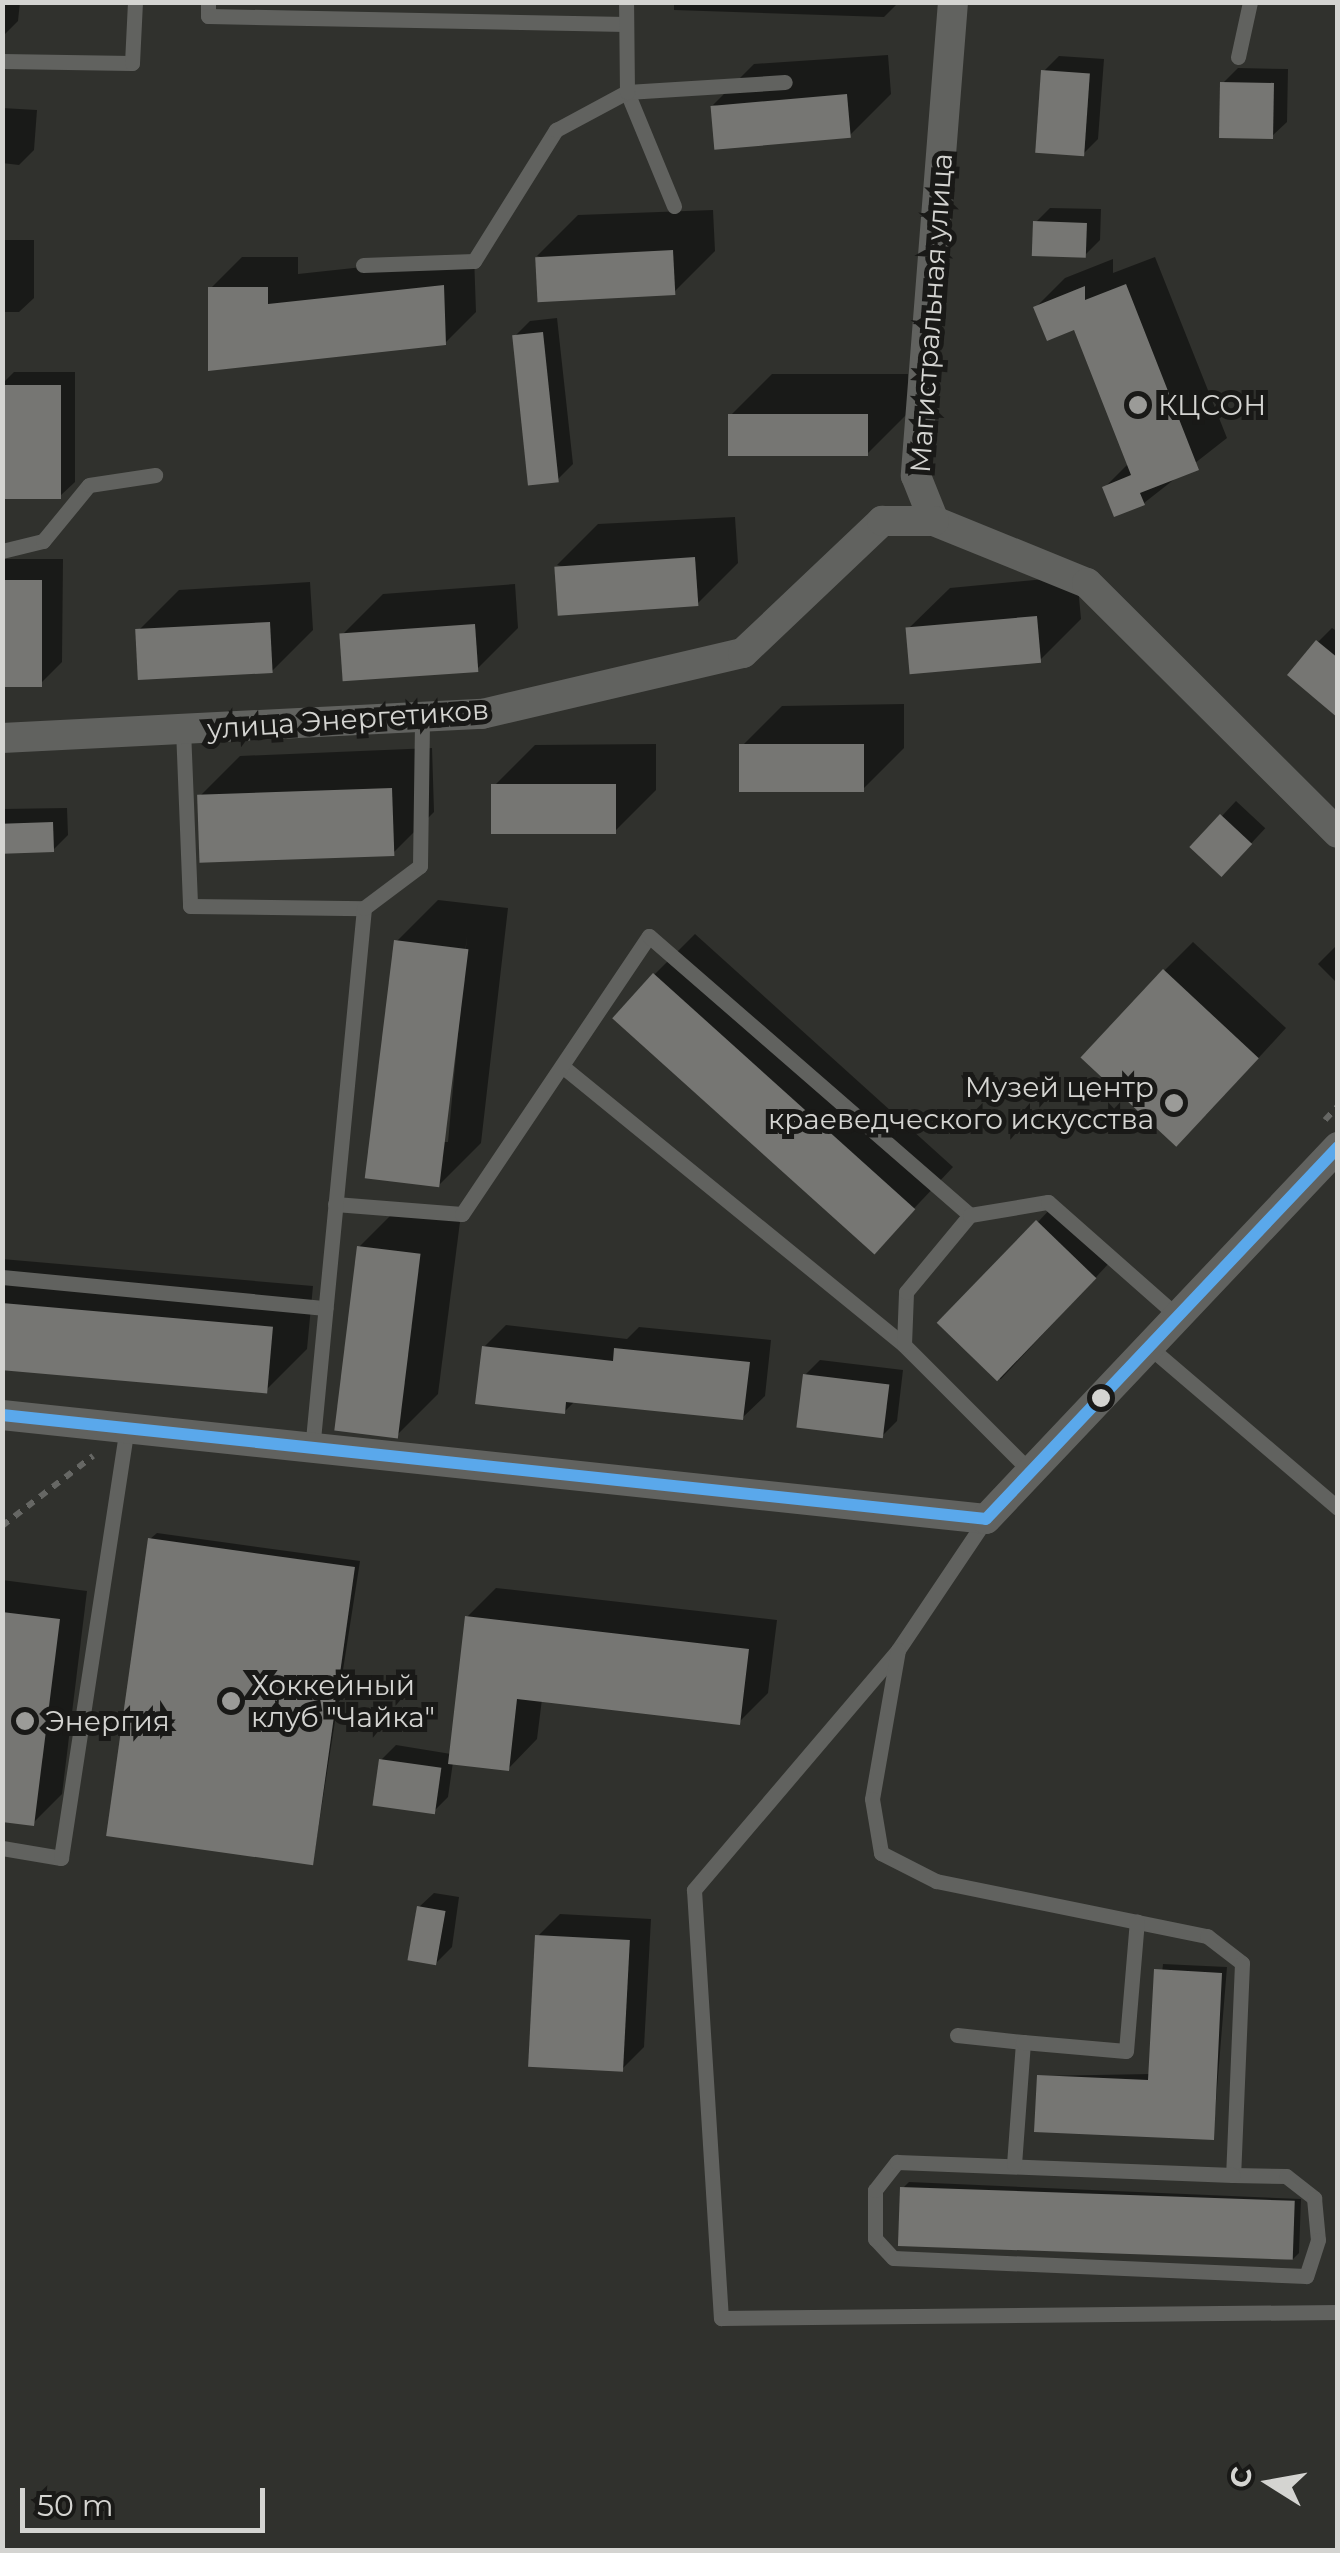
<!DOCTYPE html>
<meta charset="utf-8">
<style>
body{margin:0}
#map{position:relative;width:1340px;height:2553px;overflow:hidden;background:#30312d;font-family:Montserrat,sans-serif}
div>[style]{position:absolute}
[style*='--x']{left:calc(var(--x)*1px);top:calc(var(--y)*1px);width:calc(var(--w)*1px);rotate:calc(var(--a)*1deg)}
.shadow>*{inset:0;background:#0007;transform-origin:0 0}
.building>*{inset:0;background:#767673;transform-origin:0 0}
.path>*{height:6px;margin-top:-3px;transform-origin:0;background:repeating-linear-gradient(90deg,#666764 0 8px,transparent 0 16px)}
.service>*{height:15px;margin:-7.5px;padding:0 7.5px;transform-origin:7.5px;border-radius:7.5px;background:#61625f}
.minor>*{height:30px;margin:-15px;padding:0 15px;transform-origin:15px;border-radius:15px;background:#61625f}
.bus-1>*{height:12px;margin:-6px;padding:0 6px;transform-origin:6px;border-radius:6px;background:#5aa8eb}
.dots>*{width:28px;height:28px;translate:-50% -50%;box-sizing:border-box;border:5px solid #191917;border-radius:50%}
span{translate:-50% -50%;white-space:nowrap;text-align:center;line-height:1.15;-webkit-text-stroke:10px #191917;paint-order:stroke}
.street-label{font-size:28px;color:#d4d4d1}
.poi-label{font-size:28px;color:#d4d4d1}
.left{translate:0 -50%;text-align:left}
.right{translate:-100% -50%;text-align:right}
.frame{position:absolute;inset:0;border:5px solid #d4d4d1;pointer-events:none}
.north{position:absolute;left:1220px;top:2433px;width:100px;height:100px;-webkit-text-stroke:8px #191917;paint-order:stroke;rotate:281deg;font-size:28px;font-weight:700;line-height:40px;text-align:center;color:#d4d4d1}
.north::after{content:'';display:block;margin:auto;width:35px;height:45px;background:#d4d4d1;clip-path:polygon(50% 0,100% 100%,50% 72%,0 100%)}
.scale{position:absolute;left:20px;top:2488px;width:245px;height:45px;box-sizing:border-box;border:5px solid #d4d4d1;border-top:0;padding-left:12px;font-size:30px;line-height:35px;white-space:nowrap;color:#d4d4d1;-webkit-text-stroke:8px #191917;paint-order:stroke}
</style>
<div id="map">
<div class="shadow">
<div style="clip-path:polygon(2px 2px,20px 2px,18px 21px,2px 37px)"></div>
<div style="clip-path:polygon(674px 2px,899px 2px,884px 17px,674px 10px)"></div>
<div style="clip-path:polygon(888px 55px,891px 94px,850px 135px,713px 105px,754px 64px)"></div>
<div style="clip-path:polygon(1059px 56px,1104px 59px,1098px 139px,1083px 154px,1044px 71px)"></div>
<div style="clip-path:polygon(1238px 68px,1288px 69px,1287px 122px,1272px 136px,1223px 83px)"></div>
<div style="clip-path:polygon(2px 108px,37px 110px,34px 150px,19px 165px,2px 163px)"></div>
<div style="clip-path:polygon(1050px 208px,1101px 209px,1100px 240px,1085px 255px,1036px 222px)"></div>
<div style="clip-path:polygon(713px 210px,715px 251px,674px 292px,537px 256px,578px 215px)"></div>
<div style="clip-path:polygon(2px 240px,34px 240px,34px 298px,19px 312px,2px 312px)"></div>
<div style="clip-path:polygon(474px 255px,476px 312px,445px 343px,211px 368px,211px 288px,242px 257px,298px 257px,298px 274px)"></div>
<div style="clip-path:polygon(1155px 257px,1227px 438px,1144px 503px,1105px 487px,1129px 463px,1075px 327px,1036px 307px,1065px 278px,1113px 259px,1113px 273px)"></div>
<div style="clip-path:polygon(557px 318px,573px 464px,558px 479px,515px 336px,530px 321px)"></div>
<div style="clip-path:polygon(14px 372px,75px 372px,75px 482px,60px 496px,2px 496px,2px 384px)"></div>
<div style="clip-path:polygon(772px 374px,908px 374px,908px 413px,867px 454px,731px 415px)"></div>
<div style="clip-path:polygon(735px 517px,738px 563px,697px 604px,557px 565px,598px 524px)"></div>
<div style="clip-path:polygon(2px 559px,63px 559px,62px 662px,40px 684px,2px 684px)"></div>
<div style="clip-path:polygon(1077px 576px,1081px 619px,1040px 660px,909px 628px,950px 588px)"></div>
<div style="clip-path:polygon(310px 582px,313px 630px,272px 671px,138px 631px,179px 590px)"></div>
<div style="clip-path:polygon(515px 584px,518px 628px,477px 669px,342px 635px,383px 594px)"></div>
<div style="clip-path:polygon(1332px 628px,1338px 632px,1338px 715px,1318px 642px)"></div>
<div style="clip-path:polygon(904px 704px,904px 748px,863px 789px,741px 747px,782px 706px)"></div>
<div style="clip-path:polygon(656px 744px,656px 790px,615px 831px,494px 786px,535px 745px)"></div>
<div style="clip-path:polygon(432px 748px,434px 812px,393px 853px,199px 797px,240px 756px)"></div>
<div style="left:1236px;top:801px;width:40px;height:63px;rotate:43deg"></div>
<div style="clip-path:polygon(67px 808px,68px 835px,53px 850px,2px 850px,2px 809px)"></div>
<div style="clip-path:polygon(evenodd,438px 900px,508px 908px,481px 1143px,440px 1184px,397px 941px,438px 900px,467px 936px,448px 1142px,443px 1142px,467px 936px)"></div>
<div style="clip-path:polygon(695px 934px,953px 1167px,874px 1251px,654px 975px)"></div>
<div style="clip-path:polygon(1193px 942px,1286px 1028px,1206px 1115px,1164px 971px)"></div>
<div style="clip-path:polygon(1338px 944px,1338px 984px,1318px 964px)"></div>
<div style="clip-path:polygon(400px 1206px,461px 1214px,438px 1394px,397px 1435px,359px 1247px)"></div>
<div style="left:1052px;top:1207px;width:80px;height:161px;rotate:43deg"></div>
<div style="clip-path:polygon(2px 1259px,313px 1286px,307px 1349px,266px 1390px,2px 1367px)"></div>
<div style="clip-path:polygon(506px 1325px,627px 1339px,639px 1327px,771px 1340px,765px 1396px,742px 1418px,575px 1401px,564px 1412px,484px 1347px)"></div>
<div style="clip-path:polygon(820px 1360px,903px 1370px,897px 1421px,882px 1436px,805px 1375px)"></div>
<div style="clip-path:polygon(157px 1533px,360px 1561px,313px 1862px,150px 1539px)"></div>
<div style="clip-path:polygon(2px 1580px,87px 1591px,62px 1794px,33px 1823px,2px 1819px)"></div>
<div style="clip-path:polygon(496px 1588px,777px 1620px,768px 1693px,739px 1722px,542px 1699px,537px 1739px,508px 1769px,453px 1762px,448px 1797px,433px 1812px,381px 1760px,396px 1745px,451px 1754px,467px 1617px)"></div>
<div style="clip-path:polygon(434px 1893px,459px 1897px,452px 1947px,437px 1962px,419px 1907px)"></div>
<div style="clip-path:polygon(560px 1914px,651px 1919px,644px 2047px,622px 2069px,538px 1936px)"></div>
<div style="clip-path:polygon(1163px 1964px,1227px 1967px,1213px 2138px,1039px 2076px,1151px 2074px)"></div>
<div style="clip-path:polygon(909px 2182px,1301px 2199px,1299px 2253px,1292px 2260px,903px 2188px)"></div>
</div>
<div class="building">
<div style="left:1041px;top:70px;width:49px;height:83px;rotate:4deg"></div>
<div style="left:1220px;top:82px;width:54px;height:56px;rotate:1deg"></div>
<div style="left:847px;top:94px;width:44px;height:137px;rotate:85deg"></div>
<div style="left:1033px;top:221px;width:54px;height:35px;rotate:2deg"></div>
<div style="left:673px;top:250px;width:45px;height:138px;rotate:87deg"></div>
<div style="clip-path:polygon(1126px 284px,1199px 470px,1140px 493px,1145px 505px,1114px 517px,1102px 487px,1131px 475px,1074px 330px,1047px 341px,1033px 307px,1085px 286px,1085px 300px)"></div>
<div style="clip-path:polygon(444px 285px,446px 345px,208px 371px,208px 287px,268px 287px,268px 304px)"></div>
<div style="left:543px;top:332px;width:151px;height:31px;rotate:84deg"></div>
<div style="left:2px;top:385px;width:59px;height:114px"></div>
<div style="left:728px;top:414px;width:140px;height:42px"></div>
<div style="left:695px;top:557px;width:49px;height:141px;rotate:86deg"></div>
<div style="left:2px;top:580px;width:40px;height:107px"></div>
<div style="left:1037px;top:616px;width:47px;height:132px;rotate:85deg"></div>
<div style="left:270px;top:622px;width:51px;height:135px;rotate:87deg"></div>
<div style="left:475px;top:624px;width:48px;height:136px;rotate:86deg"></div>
<div style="clip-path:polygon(1316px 640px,1338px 658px,1338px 718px,1287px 675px)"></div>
<div style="left:864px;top:744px;width:48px;height:125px;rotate:90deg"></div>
<div style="left:616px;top:784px;width:50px;height:125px;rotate:90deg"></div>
<div style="left:392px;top:788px;width:68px;height:195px;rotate:88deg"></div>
<div style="left:1220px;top:814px;width:44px;height:45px;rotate:43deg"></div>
<div style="left:53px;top:822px;width:30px;height:51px;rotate:88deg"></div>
<div style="left:394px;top:940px;width:75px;height:240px;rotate:7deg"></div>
<div style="left:1163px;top:969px;width:131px;height:121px;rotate:43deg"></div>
<div style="left:653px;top:973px;width:353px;height:61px;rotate:42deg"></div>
<div style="left:1036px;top:1220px;width:84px;height:143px;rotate:44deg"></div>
<div style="left:357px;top:1246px;width:64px;height:186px;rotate:7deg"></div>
<div style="left:2px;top:1303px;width:272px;height:67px;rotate:5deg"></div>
<div style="clip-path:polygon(482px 1346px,613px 1361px,614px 1348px,750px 1362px,743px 1420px,566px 1402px,565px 1414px,475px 1404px)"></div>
<div style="left:803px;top:1374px;width:87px;height:54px;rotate:7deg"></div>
<div style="left:148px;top:1538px;width:209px;height:301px;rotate:8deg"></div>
<div style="clip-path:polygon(2px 1612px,60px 1619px,34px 1826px,2px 1822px)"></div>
<div style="clip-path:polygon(465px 1616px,749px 1649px,740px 1725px,517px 1699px,509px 1771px,448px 1764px)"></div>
<div style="left:379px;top:1759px;width:63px;height:47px;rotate:8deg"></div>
<div style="left:417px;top:1906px;width:29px;height:55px;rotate:10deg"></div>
<div style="left:535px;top:1935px;width:95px;height:132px;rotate:3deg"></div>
<div style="clip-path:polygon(1154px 1969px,1222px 1973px,1214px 2140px,1034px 2132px,1037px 2075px,1148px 2080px)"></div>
<div style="left:900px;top:2187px;width:395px;height:59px;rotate:2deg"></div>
</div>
<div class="path">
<div style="--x:1325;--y:1120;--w:19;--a:-47"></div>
<div style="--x:2;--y:1526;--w:115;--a:-37.6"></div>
</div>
<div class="service">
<div style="--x:208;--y:2;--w:14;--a:90"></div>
<div style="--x:208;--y:16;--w:418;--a:1.1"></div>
<div style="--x:1238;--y:57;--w:56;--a:-77.7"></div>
<div style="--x:2;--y:61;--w:130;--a:0.9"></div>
<div style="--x:132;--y:63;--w:61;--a:-87.2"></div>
<div style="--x:674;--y:206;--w:123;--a:-112.4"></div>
<div style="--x:627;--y:92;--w:158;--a:-3.6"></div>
<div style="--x:363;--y:265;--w:111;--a:-2.1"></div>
<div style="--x:474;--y:261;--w:155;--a:-58"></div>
<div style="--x:556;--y:130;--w:81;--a:-28.2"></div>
<div style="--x:627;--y:92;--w:90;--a:-90.6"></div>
<div style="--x:2;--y:551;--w:42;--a:-13.7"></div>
<div style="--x:43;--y:541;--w:72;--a:-50.6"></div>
<div style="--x:89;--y:485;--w:67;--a:-8.6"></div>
<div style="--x:183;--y:729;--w:177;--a:87.7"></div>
<div style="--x:190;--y:906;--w:174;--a:0.7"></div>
<div style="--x:562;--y:1066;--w:441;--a:39.2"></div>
<div style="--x:335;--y:1204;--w:127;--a:4.5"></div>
<div style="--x:462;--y:1214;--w:335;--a:-56.1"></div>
<div style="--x:649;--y:936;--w:425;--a:41"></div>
<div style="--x:2;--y:1277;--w:325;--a:5.5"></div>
<div style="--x:1147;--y:1345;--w:251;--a:40.5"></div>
<div style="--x:312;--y:1450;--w:544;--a:-84.52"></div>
<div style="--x:364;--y:908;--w:70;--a:-36.9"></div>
<div style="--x:420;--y:866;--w:149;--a:-89.2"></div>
<div style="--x:1030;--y:1471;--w:178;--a:-135"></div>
<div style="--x:904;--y:1345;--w:53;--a:-87.8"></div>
<div style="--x:906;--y:1292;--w:100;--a:-50.3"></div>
<div style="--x:970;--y:1215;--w:79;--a:-9.5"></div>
<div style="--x:1048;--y:1202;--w:171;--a:41.4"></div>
<div style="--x:986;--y:1519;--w:158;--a:123.9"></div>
<div style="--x:898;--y:1650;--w:315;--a:130.4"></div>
<div style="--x:694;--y:1890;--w:429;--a:86.4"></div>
<div style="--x:721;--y:2318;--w:617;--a:-0.56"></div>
<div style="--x:898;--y:1650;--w:151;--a:99.9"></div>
<div style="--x:872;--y:1799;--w:55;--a:80.5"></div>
<div style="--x:881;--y:1853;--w:62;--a:27"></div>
<div style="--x:936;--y:1881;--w:277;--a:11.5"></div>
<div style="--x:1207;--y:1936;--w:44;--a:37.6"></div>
<div style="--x:1242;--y:1963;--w:212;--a:92.4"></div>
<div style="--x:1233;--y:2175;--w:53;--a:1.1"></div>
<div style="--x:1286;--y:2176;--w:36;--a:38"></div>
<div style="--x:1314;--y:2198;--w:42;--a:84.6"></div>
<div style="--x:1318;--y:2240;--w:38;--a:108"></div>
<div style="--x:1306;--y:2276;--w:413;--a:-177.5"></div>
<div style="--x:893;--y:2258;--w:26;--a:-133"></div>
<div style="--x:875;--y:2239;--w:49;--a:-90"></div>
<div style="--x:875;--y:2190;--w:36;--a:-52"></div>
<div style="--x:897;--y:2162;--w:336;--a:2.2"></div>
<div style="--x:2;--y:1848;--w:60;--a:9.6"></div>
<div style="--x:61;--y:1858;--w:432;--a:-81.3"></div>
<div style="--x:957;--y:2035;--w:66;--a:6.1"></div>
<div style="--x:1023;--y:2042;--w:123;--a:94.2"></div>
<div style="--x:1023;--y:2042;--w:103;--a:5"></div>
<div style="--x:1126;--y:2051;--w:130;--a:-85.2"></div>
</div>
<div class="minor">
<div style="--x:953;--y:2;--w:475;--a:94.5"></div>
<div style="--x:916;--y:476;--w:48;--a:68.2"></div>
<div style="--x:934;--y:521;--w:165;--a:22.1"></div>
<div style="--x:1087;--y:583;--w:354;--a:44.9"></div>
<div style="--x:2;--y:738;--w:481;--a:-2.9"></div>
<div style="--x:482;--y:714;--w:268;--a:-13.2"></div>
<div style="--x:743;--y:653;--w:192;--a:-43.5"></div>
<div style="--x:882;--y:521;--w:52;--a:0"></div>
<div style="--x:2;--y:1415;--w:989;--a:6.03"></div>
<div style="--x:986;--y:1519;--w:512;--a:-46.58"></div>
</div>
<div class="bus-1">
<div style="--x:2;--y:1415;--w:989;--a:6.03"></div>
<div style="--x:986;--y:1519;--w:512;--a:-46.58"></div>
</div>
<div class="dots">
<div style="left:1138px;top:405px;background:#9b9b98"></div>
<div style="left:1174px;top:1103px;background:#9b9b98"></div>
<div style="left:1101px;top:1398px;background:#d4d4d1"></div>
<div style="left:231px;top:1701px;background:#9b9b98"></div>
<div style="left:25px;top:1721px;background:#9b9b98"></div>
</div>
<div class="street-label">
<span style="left:931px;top:313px;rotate:-86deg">Магистральная улица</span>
<span style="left:348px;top:719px;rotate:-4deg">улица Энергетиков</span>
</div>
<div class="poi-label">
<span class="left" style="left:1158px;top:405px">КЦСОН</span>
<span class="right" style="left:1154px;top:1103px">Музей центр<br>краеведческого искусства</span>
<span class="left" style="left:251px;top:1701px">Хоккейный<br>клуб "Чайка"</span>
<span class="left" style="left:45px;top:1721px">Энергия</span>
</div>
<div class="frame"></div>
<div class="north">С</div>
<div class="scale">50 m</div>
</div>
